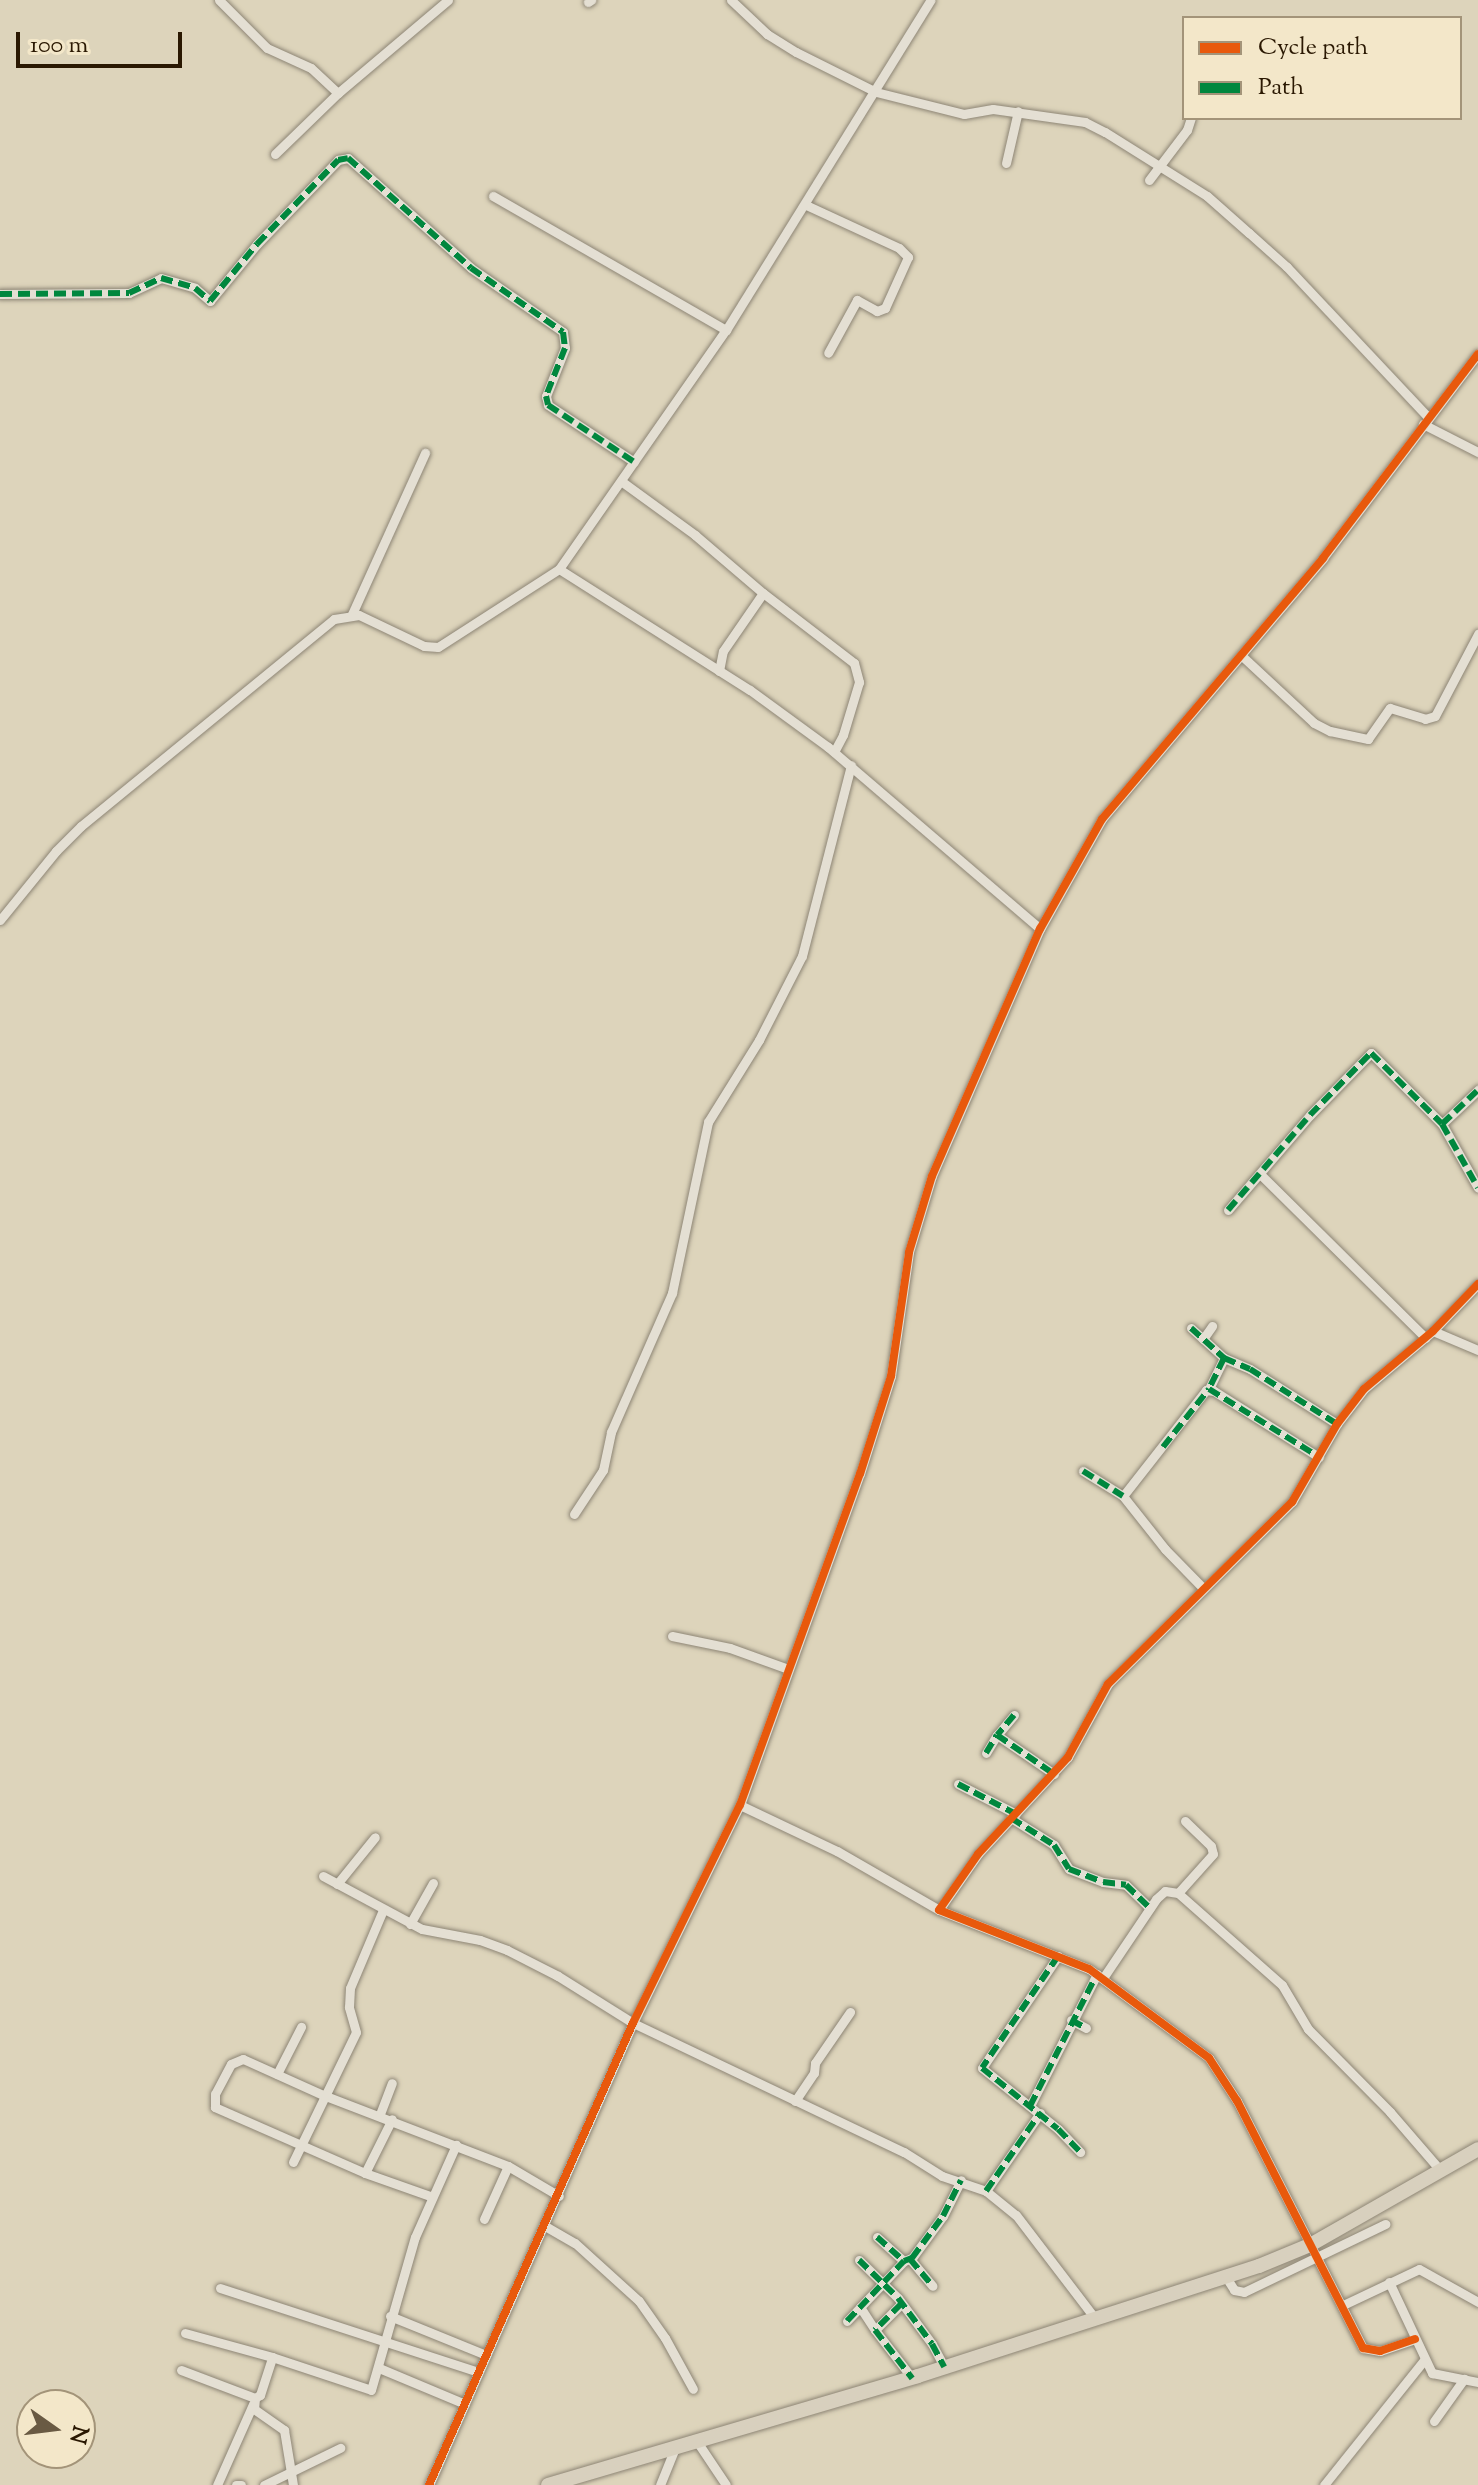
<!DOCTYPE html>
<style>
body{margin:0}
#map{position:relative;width:1478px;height:2485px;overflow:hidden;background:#ddd4bb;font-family:"Sorts Mill Goudy",serif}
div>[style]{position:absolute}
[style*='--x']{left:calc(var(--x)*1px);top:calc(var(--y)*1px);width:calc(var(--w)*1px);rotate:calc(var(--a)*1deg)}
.roads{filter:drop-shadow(0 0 2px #8d8575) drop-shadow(0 0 2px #8d8575)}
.street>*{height:9px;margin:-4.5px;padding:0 4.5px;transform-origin:4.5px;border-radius:4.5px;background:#e4dfd3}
.primary>*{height:14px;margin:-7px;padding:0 7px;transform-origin:7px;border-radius:7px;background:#d8d0be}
.quiet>*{height:6px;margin-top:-3px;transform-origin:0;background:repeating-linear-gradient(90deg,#00873e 0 12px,transparent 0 18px)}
.cycleway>*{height:8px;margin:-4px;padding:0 4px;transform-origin:4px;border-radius:4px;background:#e8590c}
span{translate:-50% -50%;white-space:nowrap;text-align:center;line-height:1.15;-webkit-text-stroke:6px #f3e7c9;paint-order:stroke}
.legend{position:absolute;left:1182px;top:16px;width:280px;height:104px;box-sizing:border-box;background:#f3e7c9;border:2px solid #a39479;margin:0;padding:10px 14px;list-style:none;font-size:24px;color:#2a1802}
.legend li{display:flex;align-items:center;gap:16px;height:40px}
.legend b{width:40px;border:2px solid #a39479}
.north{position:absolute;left:16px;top:2389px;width:80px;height:80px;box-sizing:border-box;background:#f3e7c9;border:2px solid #a39479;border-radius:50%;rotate:104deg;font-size:22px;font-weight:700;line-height:32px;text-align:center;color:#2a1802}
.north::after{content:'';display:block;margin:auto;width:28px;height:36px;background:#695a43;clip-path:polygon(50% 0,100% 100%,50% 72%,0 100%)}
.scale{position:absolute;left:16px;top:32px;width:166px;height:36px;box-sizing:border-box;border:4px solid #2a1802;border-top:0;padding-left:10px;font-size:24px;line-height:28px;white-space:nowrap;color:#2a1802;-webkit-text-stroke:6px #f3e7c9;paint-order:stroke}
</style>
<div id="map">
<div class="roads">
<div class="street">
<div style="--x:219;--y:0;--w:68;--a:45"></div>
<div style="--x:267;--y:48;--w:48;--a:24.4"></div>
<div style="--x:311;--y:68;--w:37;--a:43"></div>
<div style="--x:338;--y:93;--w:144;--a:-40.2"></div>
<div style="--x:731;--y:0;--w:50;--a:43.4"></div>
<div style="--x:767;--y:34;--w:34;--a:32"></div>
<div style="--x:796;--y:52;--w:89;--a:26.6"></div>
<div style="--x:876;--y:92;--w:91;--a:14"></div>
<div style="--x:964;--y:114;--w:29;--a:-10"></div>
<div style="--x:993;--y:109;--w:93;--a:8"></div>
<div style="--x:1085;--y:122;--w:22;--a:27"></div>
<div style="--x:1105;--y:132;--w:120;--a:32.1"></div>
<div style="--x:1207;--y:196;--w:56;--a:41.4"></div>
<div style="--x:1249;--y:233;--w:51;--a:41.8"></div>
<div style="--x:1287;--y:267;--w:206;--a:46.8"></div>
<div style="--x:588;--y:2;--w:4;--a:-34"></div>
<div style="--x:275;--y:154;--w:88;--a:-44.1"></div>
<div style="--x:1006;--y:163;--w:53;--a:-77"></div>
<div style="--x:1149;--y:180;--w:63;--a:-52.8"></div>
<div style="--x:1187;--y:130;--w:13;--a:-72"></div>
<div style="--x:493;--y:196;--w:269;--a:29.9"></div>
<div style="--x:806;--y:205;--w:102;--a:24.8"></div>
<div style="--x:899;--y:248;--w:13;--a:45"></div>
<div style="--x:908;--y:257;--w:56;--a:114.3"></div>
<div style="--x:885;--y:308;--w:9;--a:159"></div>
<div style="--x:877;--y:311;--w:23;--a:-151"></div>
<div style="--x:857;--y:300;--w:60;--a:118.7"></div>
<div style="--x:0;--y:294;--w:129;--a:-0.4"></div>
<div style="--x:129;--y:293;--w:35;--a:-25"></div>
<div style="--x:161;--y:278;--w:35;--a:16"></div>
<div style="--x:195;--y:288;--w:20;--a:41"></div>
<div style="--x:210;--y:301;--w:74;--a:-50.5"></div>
<div style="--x:257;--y:244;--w:117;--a:-46"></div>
<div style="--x:338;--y:160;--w:10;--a:-11"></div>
<div style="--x:348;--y:158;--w:165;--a:41.8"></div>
<div style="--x:471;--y:268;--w:112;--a:34.8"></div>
<div style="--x:563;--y:332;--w:16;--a:83"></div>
<div style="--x:565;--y:348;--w:52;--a:111.6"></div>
<div style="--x:546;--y:396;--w:9;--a:77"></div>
<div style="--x:548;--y:405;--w:103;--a:33.5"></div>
<div style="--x:1423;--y:424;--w:62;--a:27"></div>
<div style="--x:621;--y:481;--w:92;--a:36.1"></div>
<div style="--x:695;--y:535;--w:89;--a:40.5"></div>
<div style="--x:763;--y:593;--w:115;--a:37.6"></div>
<div style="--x:854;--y:663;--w:20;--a:75"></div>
<div style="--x:859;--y:682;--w:55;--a:106.8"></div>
<div style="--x:843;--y:735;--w:19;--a:118"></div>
<div style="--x:559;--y:569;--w:292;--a:-55.1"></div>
<div style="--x:726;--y:330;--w:388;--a:-58.2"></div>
<div style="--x:352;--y:614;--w:177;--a:-65.6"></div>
<div style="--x:1242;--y:656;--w:98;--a:42.9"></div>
<div style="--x:1314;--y:723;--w:18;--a:27"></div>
<div style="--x:1330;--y:731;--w:39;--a:12"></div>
<div style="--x:1368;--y:739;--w:38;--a:-55"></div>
<div style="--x:1390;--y:708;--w:37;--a:17"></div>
<div style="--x:1425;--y:719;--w:10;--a:-17"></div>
<div style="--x:1435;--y:716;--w:93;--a:-62.3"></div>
<div style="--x:719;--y:671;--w:20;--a:-79"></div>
<div style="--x:723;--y:651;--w:70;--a:-55.4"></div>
<div style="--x:0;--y:920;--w:89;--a:-50.9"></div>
<div style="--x:56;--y:851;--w:35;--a:-45"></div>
<div style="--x:81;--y:826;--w:327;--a:-39.3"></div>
<div style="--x:334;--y:619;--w:25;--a:-9"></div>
<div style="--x:359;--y:615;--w:72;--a:25.5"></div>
<div style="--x:424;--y:646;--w:14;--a:4"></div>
<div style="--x:438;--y:647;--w:144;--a:-32.8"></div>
<div style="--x:559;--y:569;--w:226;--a:32.4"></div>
<div style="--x:750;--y:690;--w:97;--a:36.2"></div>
<div style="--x:828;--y:747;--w:279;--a:40.6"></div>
<div style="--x:1442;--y:1124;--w:50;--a:-43.4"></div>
<div style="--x:1260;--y:1174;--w:233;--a:44.7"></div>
<div style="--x:1228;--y:1210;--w:125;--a:-49.2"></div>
<div style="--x:1310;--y:1115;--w:87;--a:-45.5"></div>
<div style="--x:1371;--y:1053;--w:100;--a:45"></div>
<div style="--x:1442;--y:1124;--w:73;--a:60.6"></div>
<div style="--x:1191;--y:1328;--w:45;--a:42.3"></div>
<div style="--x:1224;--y:1358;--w:34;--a:116"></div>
<div style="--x:1433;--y:1331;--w:49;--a:22.9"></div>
<div style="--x:1203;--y:1339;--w:16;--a:-55"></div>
<div style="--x:1224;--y:1358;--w:28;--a:23"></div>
<div style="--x:1250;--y:1369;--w:103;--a:32.3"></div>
<div style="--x:1083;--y:1471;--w:47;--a:32"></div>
<div style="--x:574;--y:1514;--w:53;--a:-56.6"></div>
<div style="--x:603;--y:1470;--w:39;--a:-78"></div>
<div style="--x:611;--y:1432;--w:152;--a:-66.3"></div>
<div style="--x:672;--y:1293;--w:175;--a:-78.1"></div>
<div style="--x:708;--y:1122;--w:97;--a:-58.1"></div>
<div style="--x:759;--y:1040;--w:94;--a:-62.9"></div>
<div style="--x:802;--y:956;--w:197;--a:-75.6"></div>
<div style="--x:1203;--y:1588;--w:54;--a:-134.3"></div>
<div style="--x:1165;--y:1549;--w:68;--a:-128.4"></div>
<div style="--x:1123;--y:1496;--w:135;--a:-51.9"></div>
<div style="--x:1206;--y:1390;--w:8;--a:7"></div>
<div style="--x:1214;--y:1391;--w:124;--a:32.2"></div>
<div style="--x:672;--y:1636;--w:59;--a:11.7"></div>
<div style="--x:730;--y:1648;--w:62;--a:19.9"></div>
<div style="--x:1014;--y:1715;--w:26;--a:130"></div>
<div style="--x:997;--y:1735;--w:69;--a:34.4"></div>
<div style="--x:986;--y:1753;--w:21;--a:-59"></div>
<div style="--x:958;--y:1784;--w:65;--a:27.3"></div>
<div style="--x:740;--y:1805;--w:107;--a:25.4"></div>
<div style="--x:837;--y:1851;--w:118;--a:30"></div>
<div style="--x:1011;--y:1818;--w:51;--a:32.1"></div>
<div style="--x:1054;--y:1845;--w:28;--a:58"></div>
<div style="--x:1069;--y:1869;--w:36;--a:21"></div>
<div style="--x:1103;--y:1882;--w:23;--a:7"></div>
<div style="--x:1126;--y:1885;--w:33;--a:44"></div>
<div style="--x:1185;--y:1821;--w:36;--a:44"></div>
<div style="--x:1211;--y:1846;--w:8;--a:76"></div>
<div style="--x:1213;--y:1854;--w:52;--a:131.9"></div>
<div style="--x:1178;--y:1893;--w:139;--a:41.5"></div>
<div style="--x:1282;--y:1985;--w:51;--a:59.4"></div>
<div style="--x:1308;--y:2029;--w:117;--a:45.3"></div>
<div style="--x:1390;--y:2112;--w:78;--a:49.2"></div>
<div style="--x:323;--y:1876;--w:112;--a:28.2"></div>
<div style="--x:422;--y:1929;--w:59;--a:10.7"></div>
<div style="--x:480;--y:1940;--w:29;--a:20"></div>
<div style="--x:507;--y:1950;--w:57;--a:27"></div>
<div style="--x:558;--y:1976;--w:89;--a:32.1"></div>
<div style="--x:633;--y:2023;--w:300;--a:25.5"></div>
<div style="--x:904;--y:2152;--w:45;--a:32.3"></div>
<div style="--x:942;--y:2176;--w:46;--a:18.8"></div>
<div style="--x:986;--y:2191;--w:38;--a:39"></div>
<div style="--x:1016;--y:2215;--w:128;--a:52.6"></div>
<div style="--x:337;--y:1884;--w:60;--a:-51"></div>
<div style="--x:410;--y:1924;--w:47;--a:-60.7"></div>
<div style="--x:1058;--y:1956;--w:135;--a:124.2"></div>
<div style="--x:982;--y:2068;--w:97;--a:38.8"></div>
<div style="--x:1058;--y:2129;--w:32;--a:46"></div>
<div style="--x:1103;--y:1978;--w:95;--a:-56.1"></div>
<div style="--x:1156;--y:1899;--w:12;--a:-42"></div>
<div style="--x:1165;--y:1891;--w:13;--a:9"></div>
<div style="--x:1071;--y:2020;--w:17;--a:28"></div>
<div style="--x:277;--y:2074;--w:53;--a:-62.9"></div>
<div style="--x:795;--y:2101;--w:34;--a:-56"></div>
<div style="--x:814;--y:2073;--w:10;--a:-84"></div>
<div style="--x:815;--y:2063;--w:62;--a:-55.5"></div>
<div style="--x:1030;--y:2106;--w:148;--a:-63.1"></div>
<div style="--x:380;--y:2114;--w:33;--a:-69"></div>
<div style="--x:293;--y:2162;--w:144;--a:-64.1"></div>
<div style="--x:356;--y:2032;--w:26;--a:-106"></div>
<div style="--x:349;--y:2007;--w:19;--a:-87"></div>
<div style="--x:350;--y:1988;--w:85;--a:-67.1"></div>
<div style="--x:365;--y:2173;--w:60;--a:-63.4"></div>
<div style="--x:986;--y:2191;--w:95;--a:-55.3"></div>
<div style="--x:430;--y:2196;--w:69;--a:-160.5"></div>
<div style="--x:365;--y:2173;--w:164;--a:-156.3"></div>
<div style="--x:215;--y:2107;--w:13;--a:-90"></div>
<div style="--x:215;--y:2094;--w:34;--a:-62"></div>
<div style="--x:231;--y:2064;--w:13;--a:-23"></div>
<div style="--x:243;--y:2059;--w:88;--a:24.2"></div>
<div style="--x:323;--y:2095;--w:198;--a:21"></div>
<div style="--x:508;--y:2166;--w:59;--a:30.5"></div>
<div style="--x:484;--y:2219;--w:58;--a:-65.6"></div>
<div style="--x:545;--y:2226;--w:34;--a:30"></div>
<div style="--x:575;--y:2243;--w:86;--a:42.2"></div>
<div style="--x:639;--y:2301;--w:45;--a:54.9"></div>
<div style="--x:665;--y:2338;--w:58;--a:61.2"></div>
<div style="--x:877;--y:2237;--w:36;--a:42"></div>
<div style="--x:910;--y:2259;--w:35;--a:50"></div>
<div style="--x:859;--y:2260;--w:54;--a:44.3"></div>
<div style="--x:898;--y:2298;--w:57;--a:53.5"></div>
<div style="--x:932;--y:2344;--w:26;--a:62"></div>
<div style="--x:1226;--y:2277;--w:15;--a:58"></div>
<div style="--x:1234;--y:2290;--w:10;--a:11"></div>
<div style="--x:1244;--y:2292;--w:157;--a:-25.7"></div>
<div style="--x:1389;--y:2282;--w:101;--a:64.7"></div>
<div style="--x:1432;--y:2373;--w:47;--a:11.1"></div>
<div style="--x:220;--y:2288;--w:271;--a:18"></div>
<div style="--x:901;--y:2304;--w:37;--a:135"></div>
<div style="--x:875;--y:2330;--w:61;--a:52.4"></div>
<div style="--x:1343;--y:2305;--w:84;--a:-25.3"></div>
<div style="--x:1419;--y:2269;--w:68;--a:29.2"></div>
<div style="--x:860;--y:2307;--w:27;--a:57"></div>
<div style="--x:390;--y:2316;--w:104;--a:22.1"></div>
<div style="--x:847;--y:2321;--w:83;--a:-46.5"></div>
<div style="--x:904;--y:2261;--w:9;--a:-21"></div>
<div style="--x:912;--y:2258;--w:52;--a:-53.6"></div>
<div style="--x:943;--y:2216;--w:40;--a:-63.4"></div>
<div style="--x:185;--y:2333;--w:90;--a:15.4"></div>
<div style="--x:272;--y:2357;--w:104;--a:18.4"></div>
<div style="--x:371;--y:2390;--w:159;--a:-74"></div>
<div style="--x:415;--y:2237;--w:101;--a:-66"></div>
<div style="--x:1415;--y:2339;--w:37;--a:161"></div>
<div style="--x:1380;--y:2351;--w:17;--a:-170"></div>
<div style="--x:1363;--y:2348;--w:277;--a:-117"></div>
<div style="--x:1237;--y:2101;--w:51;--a:-123.1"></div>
<div style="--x:1209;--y:2058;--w:149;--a:-143.4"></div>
<div style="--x:1089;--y:1969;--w:161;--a:-158.5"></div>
<div style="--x:939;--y:1910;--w:68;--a:-55.1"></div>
<div style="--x:978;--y:1854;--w:132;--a:-47.1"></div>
<div style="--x:1068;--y:1757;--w:83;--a:-61.3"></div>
<div style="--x:1108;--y:1684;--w:259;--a:-44.7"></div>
<div style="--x:1292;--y:1502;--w:90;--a:-60"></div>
<div style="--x:1337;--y:1424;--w:44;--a:-52.4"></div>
<div style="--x:1364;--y:1389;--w:90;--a:-40"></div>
<div style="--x:1433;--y:1331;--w:65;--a:-46.2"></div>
<div style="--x:379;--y:2368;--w:93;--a:22.7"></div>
<div style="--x:181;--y:2370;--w:79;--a:20.7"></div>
<div style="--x:255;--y:2398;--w:11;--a:95"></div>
<div style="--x:254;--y:2409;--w:37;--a:35"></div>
<div style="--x:284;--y:2430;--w:56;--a:80.7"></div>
<div style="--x:255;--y:2398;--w:6;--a:-31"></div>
<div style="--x:260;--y:2395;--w:40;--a:-72"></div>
<div style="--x:1434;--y:2421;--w:52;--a:-54.5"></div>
<div style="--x:698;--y:2443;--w:50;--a:56.3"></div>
<div style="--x:217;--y:2485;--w:89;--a:-66"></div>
<div style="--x:236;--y:2485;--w:5;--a:0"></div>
<div style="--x:264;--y:2485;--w:85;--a:-26"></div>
<div style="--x:429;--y:2485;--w:505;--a:-66.18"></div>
<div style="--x:633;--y:2023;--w:243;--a:-63.9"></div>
<div style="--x:740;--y:1805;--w:352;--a:-70.1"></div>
<div style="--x:860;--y:1474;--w:103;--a:-72.4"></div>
<div style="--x:891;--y:1376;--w:125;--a:-81.7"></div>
<div style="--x:909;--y:1252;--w:79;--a:-73.2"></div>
<div style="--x:932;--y:1176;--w:270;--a:-66.4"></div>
<div style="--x:1040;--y:929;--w:126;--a:-60.6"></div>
<div style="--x:1102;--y:819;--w:342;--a:-49.7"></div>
<div style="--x:1323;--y:558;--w:256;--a:-52.8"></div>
<div style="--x:660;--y:2485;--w:38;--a:-68"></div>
<div style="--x:1324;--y:2485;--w:160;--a:-51.3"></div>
</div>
<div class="primary">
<div style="--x:548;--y:2485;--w:386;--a:-16.4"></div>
<div style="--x:918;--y:2376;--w:358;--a:-17.9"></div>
<div style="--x:1259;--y:2266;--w:55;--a:-22.4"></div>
<div style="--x:1310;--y:2245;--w:193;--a:-29.7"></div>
</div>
</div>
<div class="quiet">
<div style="--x:0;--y:294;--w:129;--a:-0.4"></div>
<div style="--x:129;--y:293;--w:35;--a:-25"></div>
<div style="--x:161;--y:278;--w:35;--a:16"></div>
<div style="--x:195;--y:288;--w:20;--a:41"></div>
<div style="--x:210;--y:301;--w:74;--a:-50.5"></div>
<div style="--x:257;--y:244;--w:117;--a:-46"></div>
<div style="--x:338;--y:160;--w:10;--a:-11"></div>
<div style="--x:348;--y:158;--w:165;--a:41.8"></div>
<div style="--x:471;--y:268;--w:112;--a:34.8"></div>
<div style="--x:563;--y:332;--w:16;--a:83"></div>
<div style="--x:565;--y:348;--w:52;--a:111.6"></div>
<div style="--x:546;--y:396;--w:9;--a:77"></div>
<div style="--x:548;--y:405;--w:103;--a:33.5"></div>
<div style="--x:1442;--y:1124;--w:50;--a:-43.4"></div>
<div style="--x:1228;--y:1210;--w:125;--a:-49.2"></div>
<div style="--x:1310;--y:1115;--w:87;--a:-45.5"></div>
<div style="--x:1371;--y:1053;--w:100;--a:45"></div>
<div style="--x:1442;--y:1124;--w:73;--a:60.6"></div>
<div style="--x:1191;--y:1328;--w:45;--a:42.3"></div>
<div style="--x:1224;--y:1358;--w:34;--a:116"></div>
<div style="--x:1224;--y:1358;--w:28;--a:23"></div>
<div style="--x:1250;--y:1369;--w:103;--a:32.3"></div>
<div style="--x:1163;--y:1447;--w:74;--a:-51.6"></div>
<div style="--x:1209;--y:1389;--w:129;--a:31.7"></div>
<div style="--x:1083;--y:1471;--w:47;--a:32"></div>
<div style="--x:1014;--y:1715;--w:26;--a:130"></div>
<div style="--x:997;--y:1735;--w:69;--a:34.4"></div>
<div style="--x:986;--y:1753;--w:21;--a:-59"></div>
<div style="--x:958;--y:1784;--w:65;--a:27.3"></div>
<div style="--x:1011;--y:1818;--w:51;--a:32.1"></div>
<div style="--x:1054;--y:1845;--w:28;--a:58"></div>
<div style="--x:1069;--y:1869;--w:36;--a:21"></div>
<div style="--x:1103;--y:1882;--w:23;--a:7"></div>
<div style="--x:1126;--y:1885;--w:33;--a:44"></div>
<div style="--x:1058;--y:1956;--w:135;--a:124.2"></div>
<div style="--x:982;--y:2068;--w:97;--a:38.8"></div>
<div style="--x:1058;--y:2129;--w:32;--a:46"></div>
<div style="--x:1071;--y:2020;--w:17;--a:28"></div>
<div style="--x:1030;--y:2106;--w:148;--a:-63.1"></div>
<div style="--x:986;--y:2191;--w:95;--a:-55.3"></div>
<div style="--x:877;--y:2237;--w:36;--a:42"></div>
<div style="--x:910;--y:2259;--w:35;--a:50"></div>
<div style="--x:859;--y:2260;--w:54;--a:44.3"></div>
<div style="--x:898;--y:2298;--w:57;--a:53.5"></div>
<div style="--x:932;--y:2344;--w:26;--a:62"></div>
<div style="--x:901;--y:2304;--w:37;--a:135"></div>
<div style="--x:875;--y:2330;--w:61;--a:52.4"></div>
<div style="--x:847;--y:2321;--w:83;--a:-46.5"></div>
<div style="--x:904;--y:2261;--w:9;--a:-21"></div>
<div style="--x:912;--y:2258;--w:52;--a:-53.6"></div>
<div style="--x:943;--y:2216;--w:40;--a:-63.4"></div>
</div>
<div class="cycleway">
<div style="--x:1415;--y:2339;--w:37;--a:161"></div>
<div style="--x:1380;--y:2351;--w:17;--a:-170"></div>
<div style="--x:1363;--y:2348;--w:277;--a:-117"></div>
<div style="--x:1237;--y:2101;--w:51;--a:-123.1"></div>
<div style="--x:1209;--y:2058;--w:149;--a:-143.4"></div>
<div style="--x:1089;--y:1969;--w:161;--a:-158.5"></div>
<div style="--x:939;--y:1910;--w:68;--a:-55.1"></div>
<div style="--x:978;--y:1854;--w:132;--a:-47.1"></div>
<div style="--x:1068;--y:1757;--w:83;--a:-61.3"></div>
<div style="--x:1108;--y:1684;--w:259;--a:-44.7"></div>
<div style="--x:1292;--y:1502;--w:90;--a:-60"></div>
<div style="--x:1337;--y:1424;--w:44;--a:-52.4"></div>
<div style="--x:1364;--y:1389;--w:90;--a:-40"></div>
<div style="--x:1433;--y:1331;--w:65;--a:-46.2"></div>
<div style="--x:429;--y:2485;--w:505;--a:-66.18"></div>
<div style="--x:633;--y:2023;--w:243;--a:-63.9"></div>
<div style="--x:740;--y:1805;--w:352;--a:-70.1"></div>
<div style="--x:860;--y:1474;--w:103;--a:-72.4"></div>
<div style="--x:891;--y:1376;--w:125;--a:-81.7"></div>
<div style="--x:909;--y:1252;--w:79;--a:-73.2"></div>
<div style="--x:932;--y:1176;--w:270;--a:-66.4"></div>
<div style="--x:1040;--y:929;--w:126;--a:-60.6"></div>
<div style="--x:1102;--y:819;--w:342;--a:-49.7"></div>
<div style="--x:1323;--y:558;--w:256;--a:-52.8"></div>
</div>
<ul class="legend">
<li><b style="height:10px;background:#e8590c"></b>Cycle path</li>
<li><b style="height:10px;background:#00873e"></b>Path</li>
</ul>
<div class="north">N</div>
<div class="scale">100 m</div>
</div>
